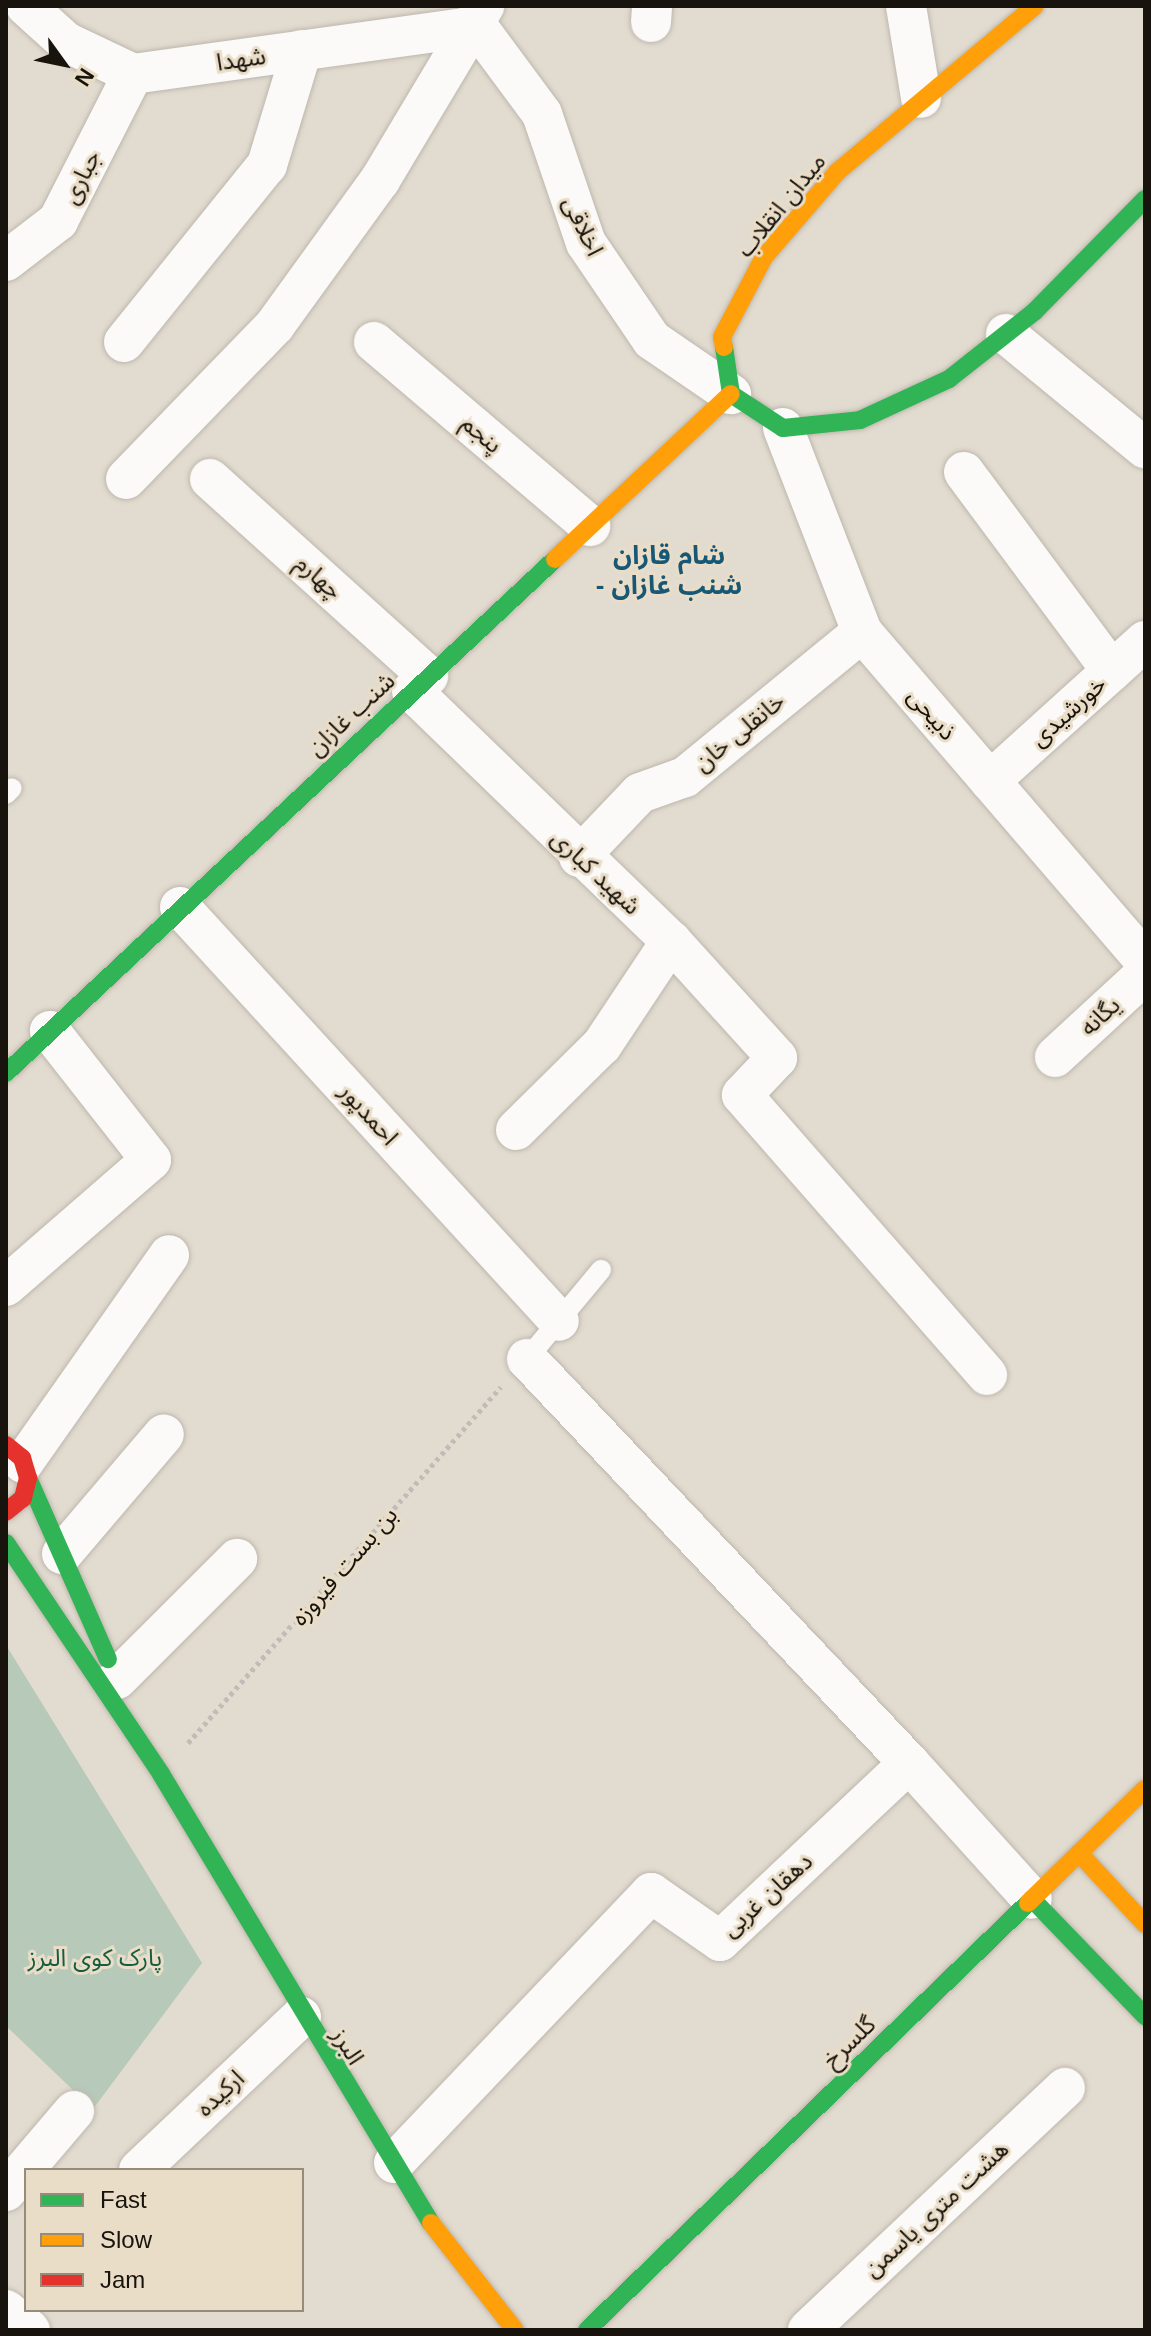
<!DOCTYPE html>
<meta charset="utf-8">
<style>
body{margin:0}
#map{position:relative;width:1151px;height:2336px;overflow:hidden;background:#e2dbcf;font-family:Arial,"Noto Sans Arabic",sans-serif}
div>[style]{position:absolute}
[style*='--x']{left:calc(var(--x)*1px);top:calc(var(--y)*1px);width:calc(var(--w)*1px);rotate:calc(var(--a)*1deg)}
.green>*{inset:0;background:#b7c9b9}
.path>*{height:5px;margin-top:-2.5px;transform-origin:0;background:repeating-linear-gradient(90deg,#c0bdb9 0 4px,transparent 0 8px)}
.roads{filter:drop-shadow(0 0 2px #bdb7ae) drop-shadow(0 0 2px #bdb7ae)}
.lane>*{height:20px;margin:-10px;padding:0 10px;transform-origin:10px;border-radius:10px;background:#fbfaf8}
.street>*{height:40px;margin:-20px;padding:0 20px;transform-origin:20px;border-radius:20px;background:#fbfaf8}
.fast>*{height:18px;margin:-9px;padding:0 9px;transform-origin:9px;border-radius:9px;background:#30b455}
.slow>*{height:18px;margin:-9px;padding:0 9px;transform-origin:9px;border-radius:9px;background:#ff9f0a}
.jam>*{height:18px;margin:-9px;padding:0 9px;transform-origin:9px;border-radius:9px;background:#e5322d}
span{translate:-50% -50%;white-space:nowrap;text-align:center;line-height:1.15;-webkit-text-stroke:6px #eaddc7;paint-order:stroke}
.street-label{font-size:24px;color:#18130c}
.park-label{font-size:24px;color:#155d42}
.neighbourhood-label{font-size:26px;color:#185877;font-weight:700}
.frame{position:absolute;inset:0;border:8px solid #18130c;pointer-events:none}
.legend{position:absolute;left:24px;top:2168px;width:280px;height:144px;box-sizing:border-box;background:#eaddc7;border:2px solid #968c7c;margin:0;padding:10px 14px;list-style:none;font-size:24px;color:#18130c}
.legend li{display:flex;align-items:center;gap:16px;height:40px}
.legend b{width:40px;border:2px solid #968c7c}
.north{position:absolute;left:24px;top:24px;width:80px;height:80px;-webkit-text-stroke:6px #eaddc7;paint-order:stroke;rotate:123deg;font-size:22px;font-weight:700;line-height:32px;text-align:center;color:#18130c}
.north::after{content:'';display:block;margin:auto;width:28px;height:36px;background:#18130c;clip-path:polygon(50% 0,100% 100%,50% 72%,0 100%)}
</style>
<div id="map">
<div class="green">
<div style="clip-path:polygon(6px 1645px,202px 1963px,93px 2109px,6px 2026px)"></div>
</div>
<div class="path">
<div style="--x:188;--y:1743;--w:474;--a:-48.7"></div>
</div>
<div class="roads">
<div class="lane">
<div style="--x:6;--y:794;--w:8;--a:-45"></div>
<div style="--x:527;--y:1359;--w:116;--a:-50.3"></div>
</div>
<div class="street">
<div style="--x:26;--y:6;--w:54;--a:42"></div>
<div style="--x:66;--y:42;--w:74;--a:25.5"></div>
<div style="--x:133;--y:74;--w:347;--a:-7.9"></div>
<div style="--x:906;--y:6;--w:93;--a:80.7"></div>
<div style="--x:651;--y:22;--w:16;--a:-86"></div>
<div style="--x:477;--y:26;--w:109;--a:53.5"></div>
<div style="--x:542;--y:114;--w:136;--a:71.2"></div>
<div style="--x:586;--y:243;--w:117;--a:55.8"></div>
<div style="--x:652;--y:340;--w:96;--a:34.4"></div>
<div style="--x:6;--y:261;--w:66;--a:-37.6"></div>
<div style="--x:58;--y:221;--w:165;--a:-63"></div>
<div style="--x:1006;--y:334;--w:180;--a:39.4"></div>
<div style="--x:124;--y:342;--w:228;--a:-51.1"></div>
<div style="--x:267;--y:165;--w:120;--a:-73.1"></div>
<div style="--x:374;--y:342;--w:284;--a:40.4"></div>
<div style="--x:783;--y:428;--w:219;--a:68.8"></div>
<div style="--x:862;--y:632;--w:434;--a:49.3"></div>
<div style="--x:964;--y:472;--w:248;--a:53.4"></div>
<div style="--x:126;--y:479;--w:214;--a:-45.9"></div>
<div style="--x:275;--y:325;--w:179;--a:-54.1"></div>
<div style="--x:380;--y:180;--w:203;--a:-59.1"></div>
<div style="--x:210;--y:479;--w:294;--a:42.1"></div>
<div style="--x:412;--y:691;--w:360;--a:44"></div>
<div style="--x:671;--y:941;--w:158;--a:47.8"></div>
<div style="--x:777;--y:1058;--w:51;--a:133.4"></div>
<div style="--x:742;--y:1095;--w:372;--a:48.8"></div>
<div style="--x:990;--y:781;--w:209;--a:-42.1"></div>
<div style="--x:579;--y:857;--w:88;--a:-46.4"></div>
<div style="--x:640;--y:793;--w:48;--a:-19.6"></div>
<div style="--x:685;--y:777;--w:229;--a:-39.3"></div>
<div style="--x:180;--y:907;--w:561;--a:47.53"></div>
<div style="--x:1055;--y:1057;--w:122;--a:-42.7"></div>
<div style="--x:516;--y:1130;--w:121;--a:-44.7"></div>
<div style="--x:602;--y:1045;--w:125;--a:-56.4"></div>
<div style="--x:6;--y:1286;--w:192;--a:-41"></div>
<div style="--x:151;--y:1160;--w:164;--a:-128.1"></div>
<div style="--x:527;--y:1359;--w:556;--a:46.6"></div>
<div style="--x:23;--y:1463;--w:254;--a:-54.9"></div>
<div style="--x:62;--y:1554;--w:157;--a:-49.6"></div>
<div style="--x:117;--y:1679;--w:170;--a:-45"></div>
<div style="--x:394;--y:2163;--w:373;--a:-46.4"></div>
<div style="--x:651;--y:1893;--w:84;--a:34.8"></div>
<div style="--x:720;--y:1941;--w:260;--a:-43.3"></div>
<div style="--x:909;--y:1763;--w:183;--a:47.9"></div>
<div style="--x:139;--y:2170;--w:223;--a:-43.4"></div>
<div style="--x:6;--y:2191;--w:105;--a:-49.6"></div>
<div style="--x:6;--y:2310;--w:31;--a:40"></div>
<div style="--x:808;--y:2330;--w:353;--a:-43.3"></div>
</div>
<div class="fast">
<div style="--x:724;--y:347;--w:48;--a:81.5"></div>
<div style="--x:731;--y:394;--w:62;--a:33.2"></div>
<div style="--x:783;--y:428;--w:77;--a:-5.9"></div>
<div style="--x:860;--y:420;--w:98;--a:-24.7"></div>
<div style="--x:949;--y:379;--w:110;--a:-38.3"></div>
<div style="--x:1035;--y:311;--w:157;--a:-45.5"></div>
<div style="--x:6;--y:1073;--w:752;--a:-43.11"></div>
<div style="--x:28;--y:1478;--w:198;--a:66.2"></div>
<div style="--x:6;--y:1543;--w:278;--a:56.1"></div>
<div style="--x:161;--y:1774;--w:524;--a:58.98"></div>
<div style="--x:1032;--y:1899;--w:163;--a:46"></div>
<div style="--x:587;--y:2330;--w:614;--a:-44.08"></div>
</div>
<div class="slow">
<div style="--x:724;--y:347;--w:10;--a:-101"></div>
<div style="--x:722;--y:337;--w:90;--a:-62.3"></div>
<div style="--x:764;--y:257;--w:112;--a:-49.3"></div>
<div style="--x:837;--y:172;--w:258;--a:-40"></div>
<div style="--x:555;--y:559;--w:241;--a:-43.2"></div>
<div style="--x:1079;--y:1853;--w:97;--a:47.1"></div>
<div style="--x:1028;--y:1903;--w:163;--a:-44.3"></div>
<div style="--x:431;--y:2223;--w:136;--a:51.9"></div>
</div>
<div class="jam">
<div style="--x:6;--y:1445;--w:21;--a:39"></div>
<div style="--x:22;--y:1458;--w:21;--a:73"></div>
<div style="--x:28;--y:1478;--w:21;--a:104"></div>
<div style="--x:23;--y:1498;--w:22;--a:141"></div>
</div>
</div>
<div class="street-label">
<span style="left:241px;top:59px;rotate:-8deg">شهدا</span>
<span style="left:81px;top:177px;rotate:-63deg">جباری</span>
<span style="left:781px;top:205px;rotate:-51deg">میدان انقلاب</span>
<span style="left:583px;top:226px;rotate:64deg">اخلاقی</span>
<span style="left:482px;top:434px;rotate:40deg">پنجم</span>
<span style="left:319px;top:577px;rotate:42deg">چهارم</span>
<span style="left:1068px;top:711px;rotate:-42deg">خورشیدی</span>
<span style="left:351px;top:714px;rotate:-43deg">شنب غازان</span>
<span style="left:932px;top:714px;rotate:49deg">ذبیحی</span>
<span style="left:739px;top:732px;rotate:-39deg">خانقلی خان</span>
<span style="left:596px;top:872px;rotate:43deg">شهید کباری</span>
<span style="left:1100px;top:1016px;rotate:-43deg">یگانه</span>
<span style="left:369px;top:1114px;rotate:48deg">احمدپور</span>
<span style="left:344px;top:1566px;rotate:-49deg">بن بست فیروزه</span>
<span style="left:767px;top:1895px;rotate:-42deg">دهقان غربی</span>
<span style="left:849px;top:2042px;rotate:-44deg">گلسرخ</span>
<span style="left:348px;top:2046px;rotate:58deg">البرز</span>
<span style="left:220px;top:2093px;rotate:-43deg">ارکیده</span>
<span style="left:936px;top:2209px;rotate:-43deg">هشت متری یاسمن</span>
</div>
<div class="park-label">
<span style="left:95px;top:1958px">پارک کوی البرز</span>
</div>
<div class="neighbourhood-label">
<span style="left:669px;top:571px">شام قازان<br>- شنب غازان</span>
</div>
<div class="frame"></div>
<ul class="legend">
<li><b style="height:10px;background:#30b455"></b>Fast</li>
<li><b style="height:10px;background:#ff9f0a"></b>Slow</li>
<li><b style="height:10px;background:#e5322d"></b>Jam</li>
</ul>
<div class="north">N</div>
</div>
